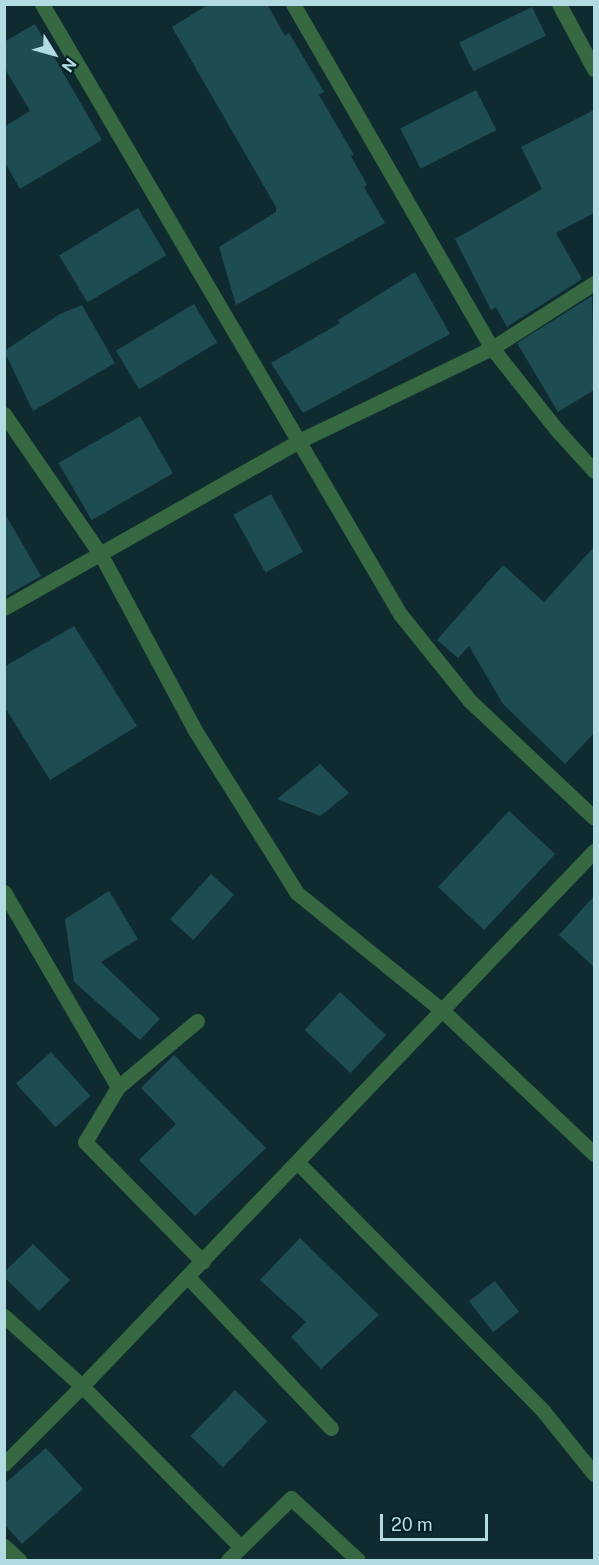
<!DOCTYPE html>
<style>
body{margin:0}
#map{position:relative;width:599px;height:1565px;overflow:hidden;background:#0f2b2f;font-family:"Public Sans",sans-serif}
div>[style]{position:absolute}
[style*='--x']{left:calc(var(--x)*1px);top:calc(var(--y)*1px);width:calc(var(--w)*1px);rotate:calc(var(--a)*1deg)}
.building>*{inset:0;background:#1e4c53;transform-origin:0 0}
.minor>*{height:15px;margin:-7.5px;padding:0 7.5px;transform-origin:7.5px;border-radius:7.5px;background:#366942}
span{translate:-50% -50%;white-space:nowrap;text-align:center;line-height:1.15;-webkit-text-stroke:4.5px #052125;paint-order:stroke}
.frame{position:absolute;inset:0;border:6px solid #b3dbe2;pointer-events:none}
.north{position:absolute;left:24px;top:24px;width:60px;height:60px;-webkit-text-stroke:4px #052125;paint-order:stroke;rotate:127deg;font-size:16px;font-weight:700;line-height:24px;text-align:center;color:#b3dbe2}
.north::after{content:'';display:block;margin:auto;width:21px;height:27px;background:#b3dbe2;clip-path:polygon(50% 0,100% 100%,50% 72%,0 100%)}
.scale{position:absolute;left:380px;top:1514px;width:108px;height:27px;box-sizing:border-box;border:3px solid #b3dbe2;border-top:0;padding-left:8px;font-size:18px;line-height:21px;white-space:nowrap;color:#b3dbe2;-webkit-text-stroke:4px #052125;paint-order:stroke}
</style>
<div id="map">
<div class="building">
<div style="clip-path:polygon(209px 4px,267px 4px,285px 36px,289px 33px,324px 92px,319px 95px,354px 155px,351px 156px,367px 185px,364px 187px,385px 223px,236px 305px,219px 247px,276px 212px,276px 207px,172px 27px)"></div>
<div style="left:532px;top:7px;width:32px;height:81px;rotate:64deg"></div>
<div style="clip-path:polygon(35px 24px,102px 140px,20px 189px,4px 161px,4px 127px,30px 111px,4px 67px,4px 42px)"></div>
<div style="left:476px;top:90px;width:45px;height:85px;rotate:63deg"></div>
<div style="clip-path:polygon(594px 110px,594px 213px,556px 233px,582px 279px,507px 327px,496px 307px,491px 310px,455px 239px,542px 189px,521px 147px)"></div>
<div style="left:138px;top:208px;width:55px;height:92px;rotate:59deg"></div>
<div style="clip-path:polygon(415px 272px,450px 334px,303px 413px,271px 363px,340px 323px,338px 320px)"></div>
<div style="clip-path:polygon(592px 296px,594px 390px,558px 412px,517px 343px)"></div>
<div style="left:194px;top:304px;width:45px;height:91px;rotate:59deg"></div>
<div style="clip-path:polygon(82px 305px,115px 363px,33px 411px,4px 351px,60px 314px)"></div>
<div style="left:140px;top:416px;width:66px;height:94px;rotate:60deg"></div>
<div style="left:271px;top:494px;width:66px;height:43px;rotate:61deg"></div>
<div style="clip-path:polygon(4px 512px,41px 576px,4px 597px)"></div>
<div style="clip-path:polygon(594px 547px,594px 733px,565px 764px,503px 704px,469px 646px,458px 658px,437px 640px,503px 565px,544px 602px)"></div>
<div style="clip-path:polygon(74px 626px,137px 726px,50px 780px,4px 706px,4px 667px)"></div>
<div style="clip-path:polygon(320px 764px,349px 793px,320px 816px,277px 799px)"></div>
<div style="left:509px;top:811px;width:63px;height:104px;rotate:43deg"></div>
<div style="left:211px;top:874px;width:31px;height:61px;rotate:42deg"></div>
<div style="clip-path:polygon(109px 891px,138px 939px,101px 962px,160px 1019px,140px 1040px,74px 982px,65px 919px)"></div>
<div style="clip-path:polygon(594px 896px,594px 967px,559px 935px)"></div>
<div style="left:340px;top:992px;width:63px;height:52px;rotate:43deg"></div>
<div style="left:51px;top:1052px;width:59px;height:47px;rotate:48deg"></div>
<div style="clip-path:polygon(174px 1055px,266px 1148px,195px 1216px,139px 1160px,176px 1124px,141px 1088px)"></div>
<div style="clip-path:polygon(300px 1238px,379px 1315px,321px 1369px,291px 1337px,306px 1322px,260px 1280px)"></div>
<div style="clip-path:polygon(33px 1244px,70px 1280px,39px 1311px,4px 1277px,4px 1272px)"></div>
<div style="left:495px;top:1281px;width:39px;height:33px;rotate:52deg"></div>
<div style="left:235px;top:1390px;width:45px;height:64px;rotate:44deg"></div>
<div style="clip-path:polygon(46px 1448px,83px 1489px,22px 1544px,4px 1524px,4px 1484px)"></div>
</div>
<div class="minor">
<div style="--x:42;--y:4;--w:707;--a:59.59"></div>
<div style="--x:400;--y:614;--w:112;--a:51.2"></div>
<div style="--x:470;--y:701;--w:170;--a:43.3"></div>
<div style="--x:293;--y:4;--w:397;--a:60"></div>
<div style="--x:492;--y:348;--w:105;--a:51.6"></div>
<div style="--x:557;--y:430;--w:55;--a:47.9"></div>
<div style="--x:559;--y:4;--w:74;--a:61.7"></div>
<div style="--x:4;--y:414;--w:171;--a:55.5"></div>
<div style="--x:101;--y:555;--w:201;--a:61.8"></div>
<div style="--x:196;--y:732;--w:190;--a:57.9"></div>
<div style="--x:297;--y:893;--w:189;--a:39"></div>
<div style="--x:444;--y:1012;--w:207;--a:43.4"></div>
<div style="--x:4;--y:608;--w:341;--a:-29.5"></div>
<div style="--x:301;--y:440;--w:212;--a:-25.7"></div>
<div style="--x:492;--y:348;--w:121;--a:-32.5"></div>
<div style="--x:4;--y:892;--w:226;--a:59.7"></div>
<div style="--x:197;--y:1021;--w:103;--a:140.1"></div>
<div style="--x:118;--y:1087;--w:64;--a:121"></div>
<div style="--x:85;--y:1142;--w:168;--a:45.5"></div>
<div style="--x:298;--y:1163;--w:350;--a:45.3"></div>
<div style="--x:544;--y:1412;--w:80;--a:51.1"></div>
<div style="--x:188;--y:1277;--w:208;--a:46.6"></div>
<div style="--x:4;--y:1316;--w:105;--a:41.9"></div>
<div style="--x:82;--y:1386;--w:741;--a:-46.26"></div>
<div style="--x:4;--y:1464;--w:110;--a:-45"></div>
<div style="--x:82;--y:1386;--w:226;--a:45.4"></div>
<div style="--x:241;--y:1547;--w:70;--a:-44.4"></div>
<div style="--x:291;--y:1498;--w:91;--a:42.8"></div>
<div style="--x:4;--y:1546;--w:21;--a:43"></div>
<div style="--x:228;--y:1560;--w:18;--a:-45"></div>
</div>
<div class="frame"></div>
<div class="north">N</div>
<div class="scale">20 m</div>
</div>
